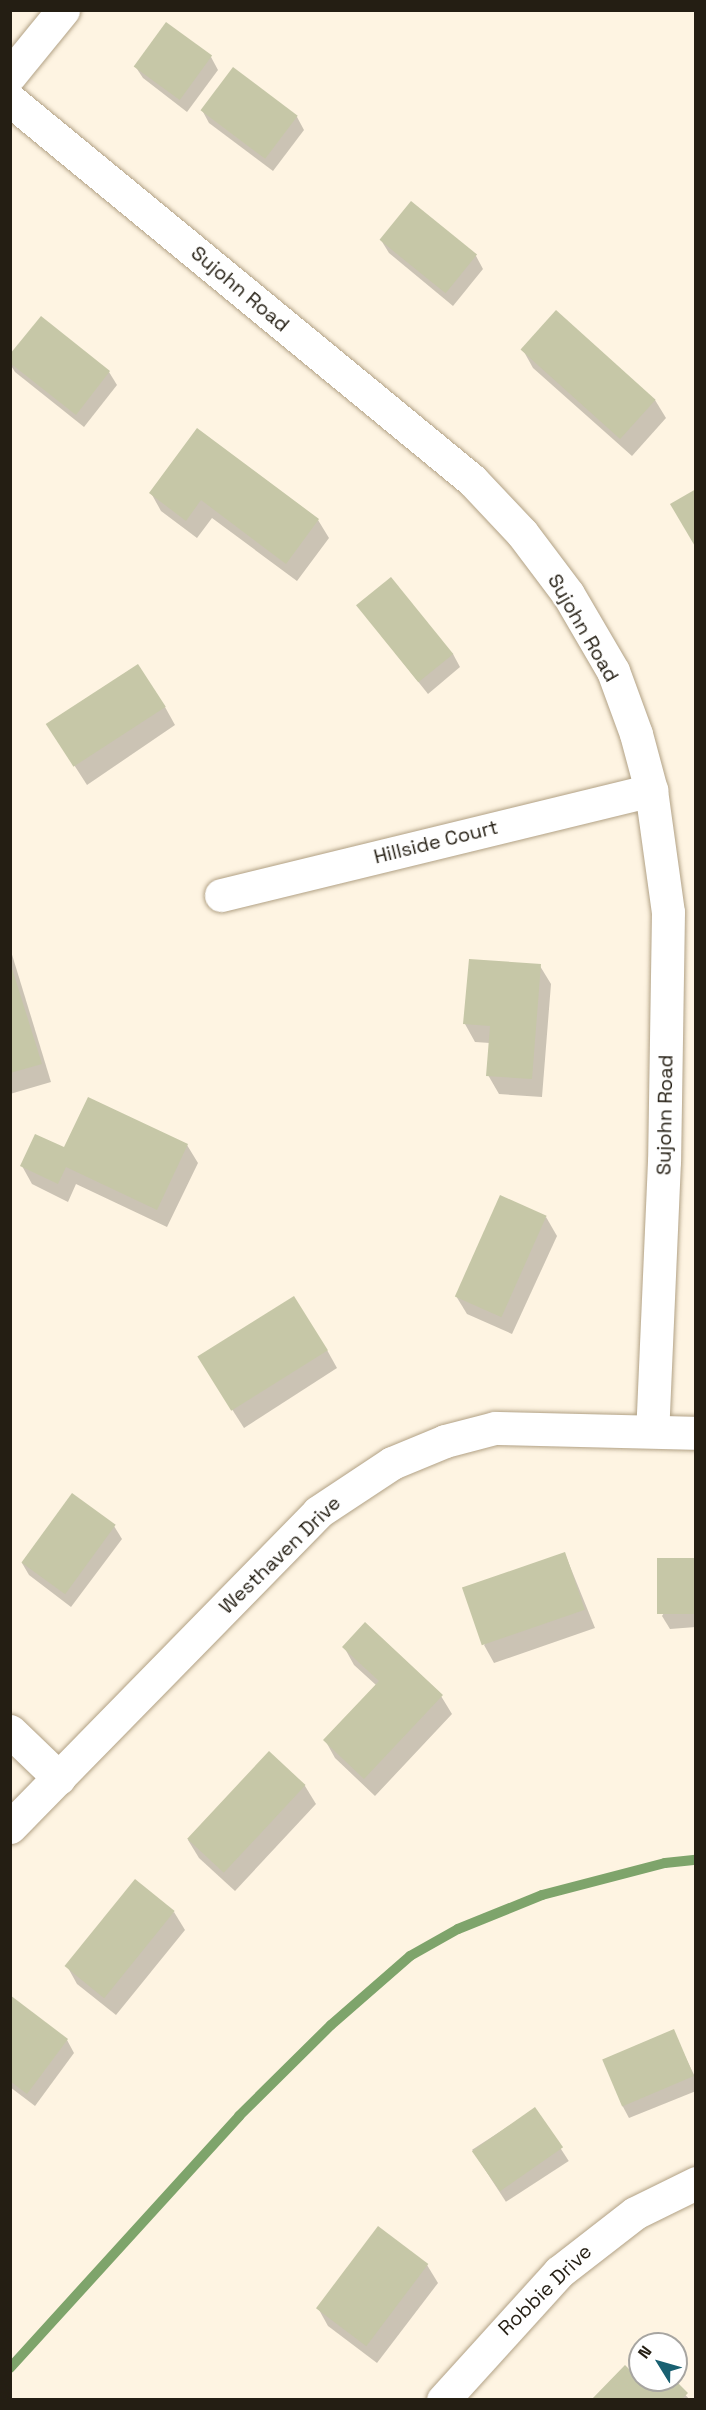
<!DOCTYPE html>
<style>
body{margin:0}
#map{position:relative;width:706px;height:2410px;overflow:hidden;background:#fef4e2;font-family:"Space Grotesk",sans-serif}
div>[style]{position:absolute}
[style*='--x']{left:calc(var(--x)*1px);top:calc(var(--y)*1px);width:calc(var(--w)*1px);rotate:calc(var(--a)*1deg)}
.shadow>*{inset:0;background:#0003;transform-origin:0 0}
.stream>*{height:10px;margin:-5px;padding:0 5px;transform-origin:5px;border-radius:5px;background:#7ea46b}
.building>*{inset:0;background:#c6c7a7;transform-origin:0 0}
.roads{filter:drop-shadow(0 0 2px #b1a185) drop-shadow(0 0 2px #b1a185)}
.minor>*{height:33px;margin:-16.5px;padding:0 16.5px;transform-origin:16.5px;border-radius:16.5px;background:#fff}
span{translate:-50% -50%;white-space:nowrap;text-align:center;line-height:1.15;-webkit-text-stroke:4.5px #fff;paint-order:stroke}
.street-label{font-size:20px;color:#241e13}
.frame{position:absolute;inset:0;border:12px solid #241e13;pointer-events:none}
.north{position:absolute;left:628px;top:2332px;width:60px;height:60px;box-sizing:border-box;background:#fff;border:2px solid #a7a5a1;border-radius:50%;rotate:307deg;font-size:16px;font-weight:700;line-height:24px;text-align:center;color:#241e13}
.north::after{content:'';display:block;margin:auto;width:21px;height:27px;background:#196071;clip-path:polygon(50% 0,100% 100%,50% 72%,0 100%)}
</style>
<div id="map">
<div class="shadow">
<div style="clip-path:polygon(211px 57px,218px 70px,187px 112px,143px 78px,135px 66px)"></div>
<div style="clip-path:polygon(202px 110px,297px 117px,304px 130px,273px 171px,209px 123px)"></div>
<div style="clip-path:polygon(381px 240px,476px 256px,483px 269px,453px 306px,389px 253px)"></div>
<div style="clip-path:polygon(41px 318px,109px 372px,117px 385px,84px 427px,15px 372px,10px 364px,10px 356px)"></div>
<div style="clip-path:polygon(523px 350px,655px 400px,666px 418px,632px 456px,533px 368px)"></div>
<div style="clip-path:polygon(197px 430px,318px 520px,329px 538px,297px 581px,212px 518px,197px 538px,161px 511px,151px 493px)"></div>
<div style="clip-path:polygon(358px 606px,453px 654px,460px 667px,428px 694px)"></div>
<div style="clip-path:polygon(165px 707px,175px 725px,87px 785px,49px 726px)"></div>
<div style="clip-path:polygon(10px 948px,51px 1082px,10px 1094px)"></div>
<div style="clip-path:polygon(540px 966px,551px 984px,542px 1097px,499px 1094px,488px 1075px,490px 1043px,475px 1042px,465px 1024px)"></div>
<div style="clip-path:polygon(187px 1145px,198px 1163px,167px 1227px,76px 1184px,68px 1202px,32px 1184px,22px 1166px,65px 1149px)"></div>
<div style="clip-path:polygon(546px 1217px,557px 1236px,512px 1334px,467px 1314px,456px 1296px)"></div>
<div style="clip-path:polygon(327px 1350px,337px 1368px,244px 1428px,210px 1375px)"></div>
<div style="clip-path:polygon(114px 1526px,122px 1539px,71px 1607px,29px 1575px,22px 1563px)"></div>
<div style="clip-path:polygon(565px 1554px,595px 1628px,494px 1663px,484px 1645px)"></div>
<div style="clip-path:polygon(696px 1560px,696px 1627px,670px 1629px,662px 1616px)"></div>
<div style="clip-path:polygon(344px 1647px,441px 1696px,452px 1714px,375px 1796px,335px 1758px,325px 1740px,376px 1685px,354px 1665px)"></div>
<div style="clip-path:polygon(269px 1753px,305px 1786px,316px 1804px,235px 1891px,199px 1858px,188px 1840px)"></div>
<div style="clip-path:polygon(174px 1912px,185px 1930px,116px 2015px,77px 1984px,67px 1966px)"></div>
<div style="clip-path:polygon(10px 1999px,67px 2040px,74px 2053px,35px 2106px,10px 2087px)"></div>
<div style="clip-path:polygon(673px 2031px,696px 2079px,696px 2091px,629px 2118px,622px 2105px)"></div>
<div style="left:535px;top:2109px;width:62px;height:75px;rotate:57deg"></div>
<div style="clip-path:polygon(378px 2228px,427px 2265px,438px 2283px,377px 2363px,328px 2326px,318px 2308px)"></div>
<div style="clip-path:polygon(645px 2380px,672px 2380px,690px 2400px,594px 2400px)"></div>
</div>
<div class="stream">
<div style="--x:10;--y:2368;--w:341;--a:-47.7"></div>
<div style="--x:239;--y:2116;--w:129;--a:-44.7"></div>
<div style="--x:331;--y:2025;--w:105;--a:-41.1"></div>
<div style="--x:410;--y:1956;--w:55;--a:-29.4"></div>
<div style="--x:458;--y:1929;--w:91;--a:-22"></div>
<div style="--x:542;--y:1895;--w:127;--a:-14.6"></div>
<div style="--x:665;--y:1863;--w:31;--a:-6"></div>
</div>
<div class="building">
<div style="left:166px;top:22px;width:57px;height:55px;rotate:36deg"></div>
<div style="left:233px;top:67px;width:81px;height:54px;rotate:37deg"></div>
<div style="left:411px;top:201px;width:85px;height:50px;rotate:39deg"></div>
<div style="left:556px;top:310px;width:134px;height:53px;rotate:42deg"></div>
<div style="clip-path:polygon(41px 316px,110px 371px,76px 415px,10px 363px,10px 354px)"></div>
<div style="clip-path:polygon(197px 428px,319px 519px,286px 564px,201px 500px,186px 521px,149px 493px)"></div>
<div style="clip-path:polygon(696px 489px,696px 548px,670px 504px)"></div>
<div style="left:391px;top:577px;width:99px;height:45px;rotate:51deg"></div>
<div style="left:138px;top:664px;width:51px;height:110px;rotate:57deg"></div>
<div style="clip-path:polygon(469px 959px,541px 964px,532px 1079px,486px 1076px,490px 1026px,463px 1024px)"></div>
<div style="clip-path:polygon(10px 962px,42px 1064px,10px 1073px)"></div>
<div style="clip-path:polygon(88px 1097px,188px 1144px,157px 1210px,66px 1167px,58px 1184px,20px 1166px,35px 1134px,64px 1147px)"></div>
<div style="left:500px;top:1195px;width:51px;height:111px;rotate:24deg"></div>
<div style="left:294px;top:1296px;width:64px;height:114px;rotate:58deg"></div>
<div style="left:72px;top:1493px;width:54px;height:86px;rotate:36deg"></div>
<div style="left:565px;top:1552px;width:61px;height:109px;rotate:71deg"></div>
<div style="left:696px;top:1558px;width:56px;height:39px;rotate:90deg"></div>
<div style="clip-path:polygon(365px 1622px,443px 1695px,364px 1779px,323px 1740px,379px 1681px,342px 1647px)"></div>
<div style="left:269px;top:1751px;width:50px;height:120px;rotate:43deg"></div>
<div style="left:135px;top:1879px;width:51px;height:112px;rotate:39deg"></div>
<div style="clip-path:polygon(10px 1995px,68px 2039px,27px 2094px,10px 2081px)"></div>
<div style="left:674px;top:2029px;width:51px;height:78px;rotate:67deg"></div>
<div style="left:535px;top:2107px;width:49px;height:77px;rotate:55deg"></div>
<div style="left:378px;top:2226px;width:63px;height:103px;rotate:37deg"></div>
<div style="clip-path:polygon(625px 2365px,642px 2382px,675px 2380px,688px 2393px,681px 2400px,591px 2400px)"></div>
</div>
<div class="roads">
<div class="minor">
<div style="--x:10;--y:75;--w:84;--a:-50.8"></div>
<div style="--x:10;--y:100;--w:598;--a:39.44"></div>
<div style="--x:472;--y:480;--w:73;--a:46.7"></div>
<div style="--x:522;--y:533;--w:76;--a:53"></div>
<div style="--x:568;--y:594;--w:89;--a:59.7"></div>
<div style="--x:613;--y:671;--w:67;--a:69.9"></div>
<div style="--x:636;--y:734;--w:58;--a:75"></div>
<div style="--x:651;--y:790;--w:123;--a:82.1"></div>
<div style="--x:668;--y:912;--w:249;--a:90.9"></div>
<div style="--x:664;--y:1161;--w:270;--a:92.5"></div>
<div style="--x:221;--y:895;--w:443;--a:-13.7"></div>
<div style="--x:10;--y:1731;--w:68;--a:43.8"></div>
<div style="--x:10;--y:1827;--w:441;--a:-45.6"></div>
<div style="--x:318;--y:1512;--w:89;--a:-33.5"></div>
<div style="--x:392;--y:1463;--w:57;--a:-22.5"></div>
<div style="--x:445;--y:1441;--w:52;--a:-14.6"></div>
<div style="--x:495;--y:1428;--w:201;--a:1.4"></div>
<div style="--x:443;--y:2400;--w:173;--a:-47.8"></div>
<div style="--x:559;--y:2272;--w:96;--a:-37.8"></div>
<div style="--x:635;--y:2213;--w:68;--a:-26.2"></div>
</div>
</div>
<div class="street-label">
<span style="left:240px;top:289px;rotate:40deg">Sujohn Road</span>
<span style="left:583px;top:628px;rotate:60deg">Sujohn Road</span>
<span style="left:436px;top:842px;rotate:-14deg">Hillside Court</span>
<span style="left:665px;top:1115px;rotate:-89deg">Sujohn Road</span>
<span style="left:280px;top:1555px;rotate:-44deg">Westhaven Drive</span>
<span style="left:545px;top:2290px;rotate:-44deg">Robbie Drive</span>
</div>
<div class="frame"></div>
<div class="north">N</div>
</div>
